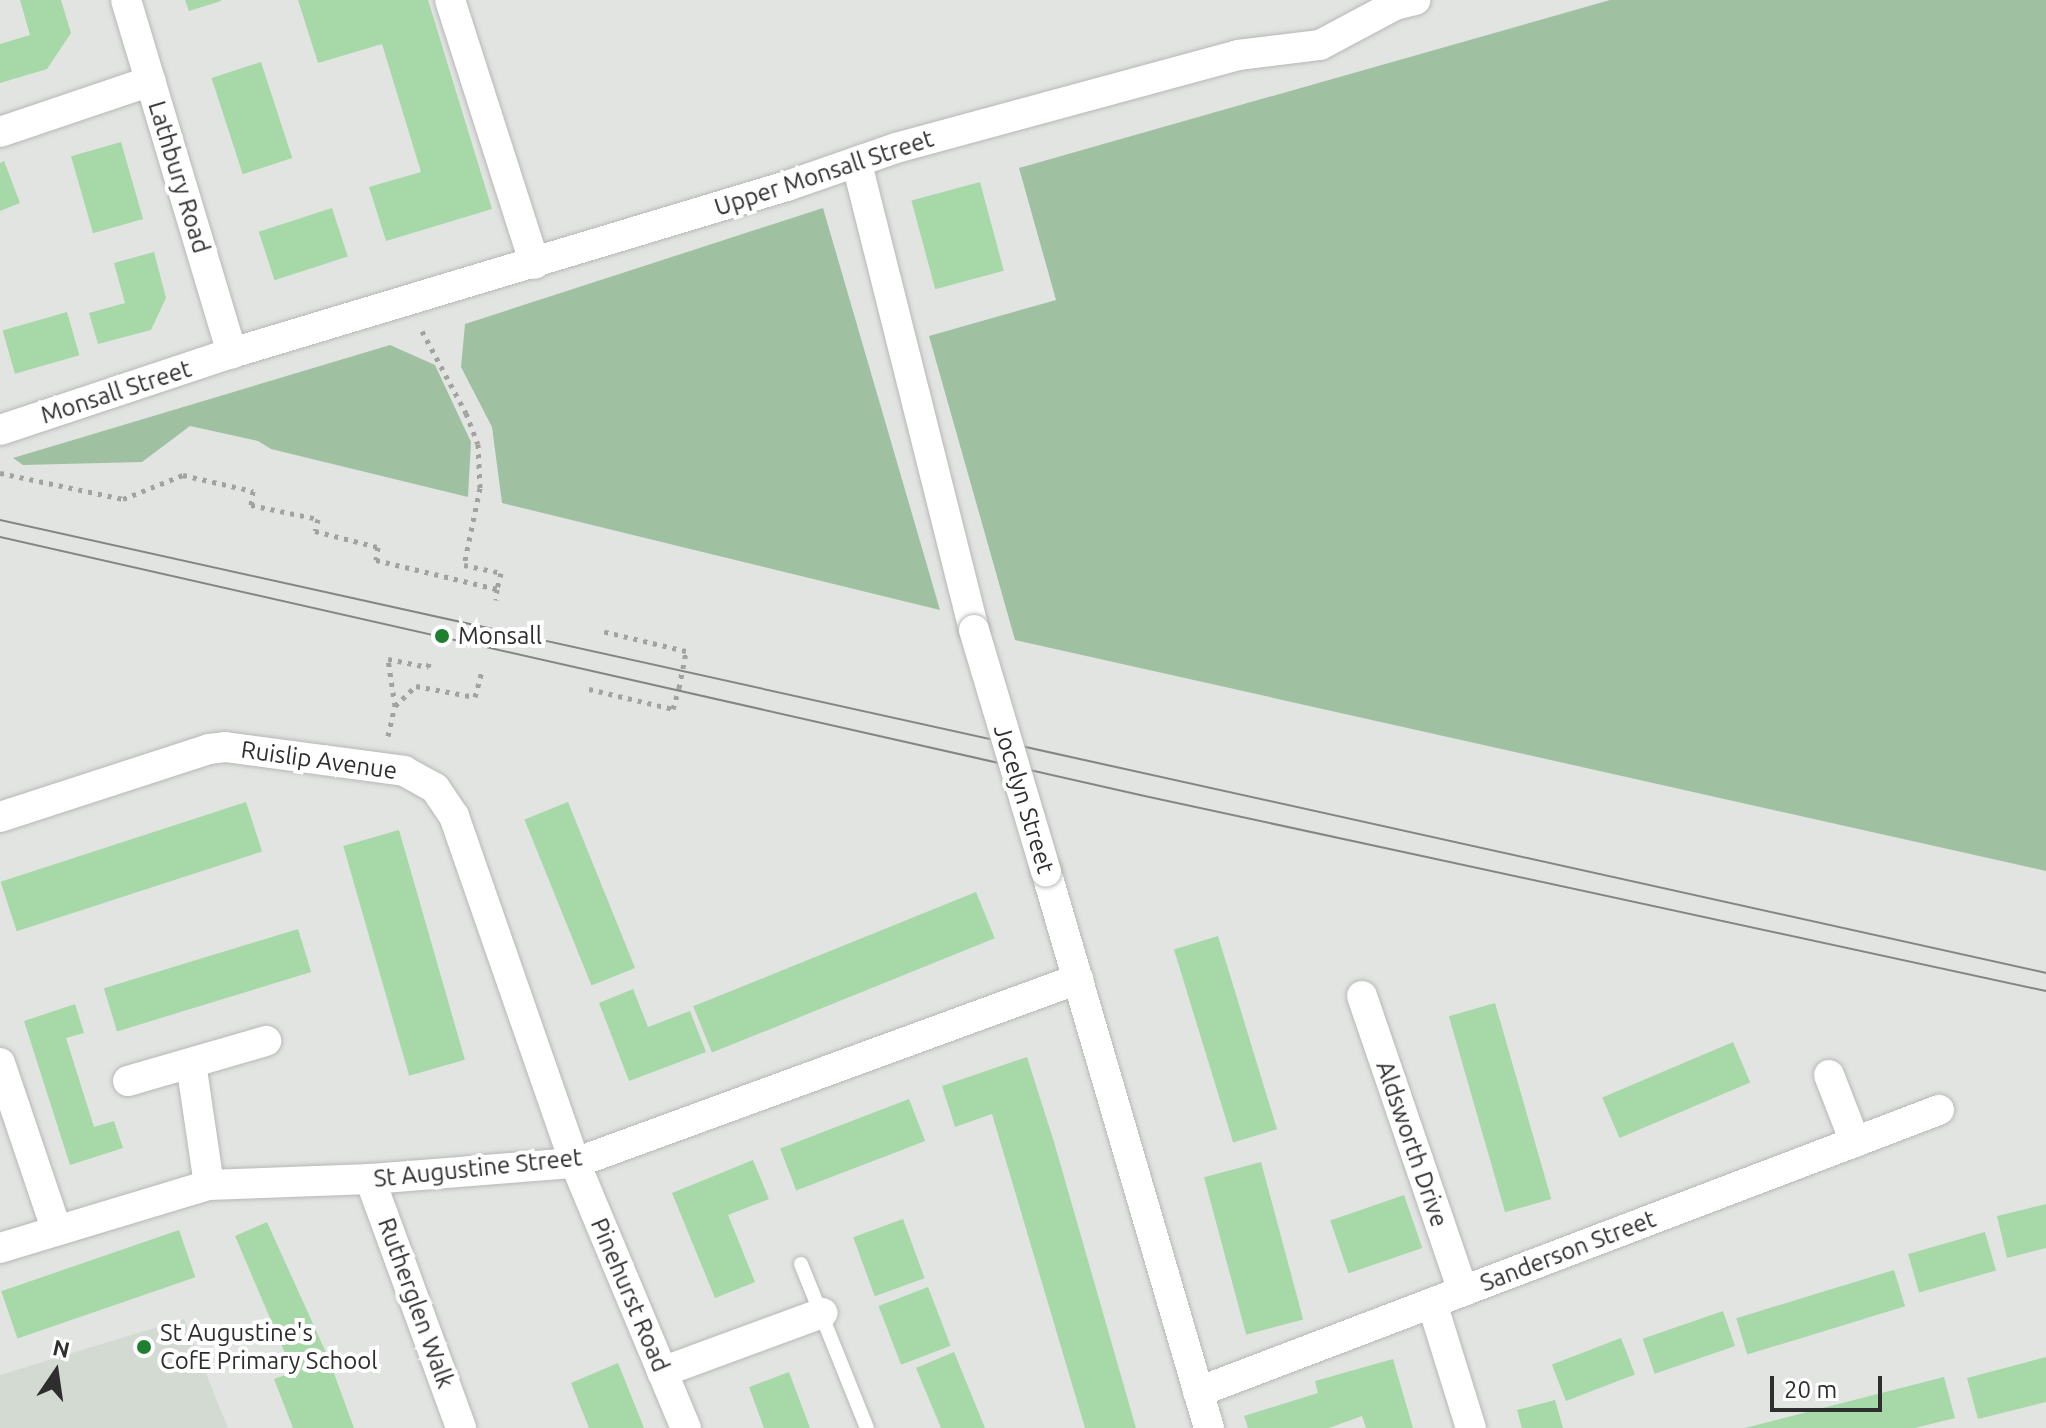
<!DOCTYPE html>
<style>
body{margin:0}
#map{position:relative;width:2046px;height:1428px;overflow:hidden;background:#e2e4e2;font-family:Ubuntu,sans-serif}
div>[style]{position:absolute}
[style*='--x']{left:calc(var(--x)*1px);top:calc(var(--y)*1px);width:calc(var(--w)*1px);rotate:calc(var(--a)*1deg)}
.built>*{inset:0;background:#d2dad2}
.green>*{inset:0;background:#9fc1a1}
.building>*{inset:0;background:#a6d8a8;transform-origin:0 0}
.path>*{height:5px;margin-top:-2.5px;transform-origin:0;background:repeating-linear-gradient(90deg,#a1a3a1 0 4px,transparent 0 10px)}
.roads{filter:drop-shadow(0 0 2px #b6b8b6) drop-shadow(0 0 2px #b6b8b6)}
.service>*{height:14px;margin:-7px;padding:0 7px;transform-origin:7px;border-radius:7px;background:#fff}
.minor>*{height:30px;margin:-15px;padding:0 15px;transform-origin:15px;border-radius:15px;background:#fff}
.tram>*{height:2px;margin:-1px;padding:0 1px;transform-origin:1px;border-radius:1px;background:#848584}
.bridges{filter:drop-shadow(0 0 2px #b6b8b6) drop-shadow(0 0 2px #b6b8b6)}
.minor-bridge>*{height:30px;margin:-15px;padding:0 15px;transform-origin:15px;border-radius:15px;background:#fff}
.dots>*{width:22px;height:22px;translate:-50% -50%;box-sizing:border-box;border:4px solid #fff;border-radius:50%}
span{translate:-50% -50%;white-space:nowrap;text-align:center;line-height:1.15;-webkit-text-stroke:8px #fff;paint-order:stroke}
.street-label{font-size:24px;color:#2d2e2d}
.poi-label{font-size:24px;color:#2d2e2d}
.left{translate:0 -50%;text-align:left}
.north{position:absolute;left:16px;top:1332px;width:80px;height:80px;-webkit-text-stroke:6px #fff;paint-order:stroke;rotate:13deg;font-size:22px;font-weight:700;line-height:32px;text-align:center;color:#2d2e2d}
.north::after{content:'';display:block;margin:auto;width:28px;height:36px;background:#2d2e2d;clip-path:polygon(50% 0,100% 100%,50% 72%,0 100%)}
.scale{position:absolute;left:1770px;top:1376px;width:112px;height:36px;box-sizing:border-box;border:4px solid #2d2e2d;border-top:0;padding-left:10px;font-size:24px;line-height:28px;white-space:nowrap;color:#2d2e2d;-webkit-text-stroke:6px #fff;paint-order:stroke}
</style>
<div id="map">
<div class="built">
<div style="clip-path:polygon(184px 1319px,228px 1428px,0 1428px,0 1375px)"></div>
</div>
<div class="green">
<div style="clip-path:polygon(1610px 0,2046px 0,2046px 871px,1015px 640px,929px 336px,1056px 300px,1019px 168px)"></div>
<div style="clip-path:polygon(823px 208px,940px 610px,502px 503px,492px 427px,461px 367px,465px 324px)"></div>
<div style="clip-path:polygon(390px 345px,435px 365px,471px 442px,468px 497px,271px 449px,258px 441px,190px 426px,142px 462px,23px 465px,13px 458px)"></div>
</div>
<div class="building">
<div style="clip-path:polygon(20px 0,61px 0,71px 33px,47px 69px,0 83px,0 44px,30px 35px)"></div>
<div style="clip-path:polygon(185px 0,221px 0,221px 1px,189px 11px)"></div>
<div style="clip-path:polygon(298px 0,428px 0,492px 209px,386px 241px,369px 187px,421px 172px,382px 44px,318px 63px)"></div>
<div style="left:261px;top:62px;width:101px;height:52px;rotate:72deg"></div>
<div style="left:121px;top:142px;width:80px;height:52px;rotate:74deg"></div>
<div style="clip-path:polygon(4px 161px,20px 203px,0 211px,0 163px)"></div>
<div style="left:980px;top:182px;width:92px;height:71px;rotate:75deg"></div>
<div style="left:332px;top:208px;width:51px;height:77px;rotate:72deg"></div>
<div style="clip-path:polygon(154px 252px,166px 298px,151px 330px,98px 344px,89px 313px,125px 303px,114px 263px)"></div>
<div style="left:67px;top:312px;width:45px;height:67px;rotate:74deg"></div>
<div style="left:246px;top:802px;width:52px;height:258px;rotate:72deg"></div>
<div style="left:568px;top:802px;width:179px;height:47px;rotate:68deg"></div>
<div style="left:399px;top:830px;width:239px;height:58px;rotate:74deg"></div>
<div style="left:976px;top:892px;width:50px;height:305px;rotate:68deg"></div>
<div style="left:298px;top:929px;width:45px;height:203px;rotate:73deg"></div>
<div style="left:1218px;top:936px;width:202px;height:46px;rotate:73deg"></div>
<div style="clip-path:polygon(633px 989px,648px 1027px,690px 1011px,706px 1052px,629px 1081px,599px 1003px)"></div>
<div style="left:1495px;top:1003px;width:204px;height:48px;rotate:74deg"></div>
<div style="clip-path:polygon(75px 1004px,84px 1033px,66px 1038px,94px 1127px,114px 1121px,123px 1148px,70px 1165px,24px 1021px)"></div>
<div style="left:1733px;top:1042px;width:44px;height:142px;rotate:67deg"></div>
<div style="clip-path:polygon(1027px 1057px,1054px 1142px,1136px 1428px,1085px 1428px,992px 1114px,955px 1127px,942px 1086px)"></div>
<div style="left:909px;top:1099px;width:45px;height:138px;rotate:69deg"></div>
<div style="clip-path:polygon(753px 1160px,769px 1199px,728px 1215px,755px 1282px,715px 1298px,672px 1193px)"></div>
<div style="left:1261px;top:1162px;width:163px;height:59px;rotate:75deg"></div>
<div style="left:1404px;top:1195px;width:56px;height:78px;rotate:71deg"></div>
<div style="clip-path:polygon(2046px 1204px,2046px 1248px,2007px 1258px,1997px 1216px)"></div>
<div style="left:903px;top:1219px;width:63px;height:53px;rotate:70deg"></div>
<div style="clip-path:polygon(267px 1222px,328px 1357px,354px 1428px,293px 1428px,274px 1379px,293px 1372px,235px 1236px)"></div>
<div style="left:179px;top:1230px;width:50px;height:188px;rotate:71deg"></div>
<div style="left:1985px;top:1232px;width:40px;height:80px;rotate:74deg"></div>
<div style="left:1894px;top:1270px;width:38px;height:165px;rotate:73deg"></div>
<div style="left:928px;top:1287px;width:63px;height:53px;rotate:69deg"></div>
<div style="left:1723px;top:1311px;width:37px;height:85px;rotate:71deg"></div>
<div style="left:1621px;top:1338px;width:39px;height:74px;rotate:69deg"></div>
<div style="clip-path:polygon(954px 1352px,985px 1428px,941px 1428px,916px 1368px)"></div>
<div style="clip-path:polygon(2046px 1357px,2046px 1402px,1978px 1419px,1967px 1378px)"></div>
<div style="clip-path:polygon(1393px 1359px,1413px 1428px,1366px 1428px,1362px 1416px,1329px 1428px,1248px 1428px,1244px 1416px,1318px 1393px,1315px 1381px)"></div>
<div style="clip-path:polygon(618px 1363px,644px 1428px,589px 1428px,571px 1383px)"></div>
<div style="clip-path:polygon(789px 1372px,810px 1428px,764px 1428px,749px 1387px)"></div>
<div style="clip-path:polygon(1944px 1377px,1955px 1418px,1915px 1428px,1745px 1428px)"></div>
<div style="clip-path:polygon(1555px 1400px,1563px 1428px,1522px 1428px,1517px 1410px)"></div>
</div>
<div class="path">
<div style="--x:422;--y:331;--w:93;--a:61.8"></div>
<div style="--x:466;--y:413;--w:33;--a:69"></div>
<div style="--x:478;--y:444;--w:44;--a:87.4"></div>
<div style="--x:480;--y:488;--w:79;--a:101.7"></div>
<div style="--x:464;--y:565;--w:38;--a:12"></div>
<div style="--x:501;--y:573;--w:16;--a:104"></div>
<div style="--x:0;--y:473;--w:126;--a:11.9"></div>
<div style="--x:123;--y:499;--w:65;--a:-21.8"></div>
<div style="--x:183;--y:475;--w:72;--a:12.9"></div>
<div style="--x:253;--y:491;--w:14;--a:98"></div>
<div style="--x:251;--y:505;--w:68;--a:11.8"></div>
<div style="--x:318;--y:519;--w:12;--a:104"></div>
<div style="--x:315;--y:531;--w:65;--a:14.3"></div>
<div style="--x:378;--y:547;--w:13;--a:99"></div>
<div style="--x:376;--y:560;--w:124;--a:13.5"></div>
<div style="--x:497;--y:589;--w:11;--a:95"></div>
<div style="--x:589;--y:689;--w:86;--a:13.4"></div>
<div style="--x:673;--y:709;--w:22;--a:-74"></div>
<div style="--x:679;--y:688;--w:38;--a:-79"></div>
<div style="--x:686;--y:651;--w:86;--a:-166.6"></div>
<div style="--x:395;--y:706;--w:48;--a:-98.5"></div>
<div style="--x:388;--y:659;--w:41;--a:11.3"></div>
<div style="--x:428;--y:667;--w:8;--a:-76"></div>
<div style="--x:388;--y:736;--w:31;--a:-77"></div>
<div style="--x:395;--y:706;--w:29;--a:-44"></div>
<div style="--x:416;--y:686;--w:60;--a:10.6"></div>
<div style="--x:475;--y:697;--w:27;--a:-75"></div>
</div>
<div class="roads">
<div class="service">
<div style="--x:801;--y:1264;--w:177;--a:68.1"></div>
</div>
<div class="minor">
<div style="--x:126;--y:0;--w:369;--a:73.3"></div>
<div style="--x:450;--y:0;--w:277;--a:72.2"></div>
<div style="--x:0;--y:132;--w:159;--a:-18.7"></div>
<div style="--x:857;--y:164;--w:480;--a:75.9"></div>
<div style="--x:0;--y:430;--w:244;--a:-18.4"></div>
<div style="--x:232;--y:353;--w:580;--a:-16.75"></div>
<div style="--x:787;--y:186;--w:115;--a:-19.2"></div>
<div style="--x:896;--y:148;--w:354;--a:-15.2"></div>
<div style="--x:1238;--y:55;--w:83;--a:-7"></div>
<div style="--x:1320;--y:45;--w:85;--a:-28.1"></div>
<div style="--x:1395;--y:5;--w:21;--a:-14"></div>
<div style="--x:0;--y:817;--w:220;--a:-18"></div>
<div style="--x:209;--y:749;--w:16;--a:-7"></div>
<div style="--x:225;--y:747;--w:181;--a:7.6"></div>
<div style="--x:404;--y:771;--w:35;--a:29"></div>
<div style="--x:435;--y:788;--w:34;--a:56"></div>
<div style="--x:454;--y:816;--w:367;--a:70.8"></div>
<div style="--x:575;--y:1163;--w:287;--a:67.3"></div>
<div style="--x:1046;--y:871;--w:580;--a:73.69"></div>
<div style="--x:1362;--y:996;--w:312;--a:71.1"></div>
<div style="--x:0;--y:1063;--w:177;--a:71.3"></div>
<div style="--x:191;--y:1063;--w:123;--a:81.6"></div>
<div style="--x:1829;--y:1075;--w:72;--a:68.8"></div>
<div style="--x:128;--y:1081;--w:144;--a:-16.2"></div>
<div style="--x:370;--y:1179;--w:265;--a:69.9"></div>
<div style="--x:0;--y:1248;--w:218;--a:-16.8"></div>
<div style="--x:209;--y:1185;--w:161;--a:-2.1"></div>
<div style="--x:370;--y:1179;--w:206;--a:-4.5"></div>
<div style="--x:575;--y:1163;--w:536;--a:-20.09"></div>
<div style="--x:1432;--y:1303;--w:131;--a:72.7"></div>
<div style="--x:662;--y:1372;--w:171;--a:-20.2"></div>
<div style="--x:1198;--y:1392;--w:793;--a:-20.84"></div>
</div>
</div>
<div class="tram">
<div style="--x:0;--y:520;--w:2096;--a:12.48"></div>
<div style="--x:0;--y:537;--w:1169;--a:12.75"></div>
<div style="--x:1140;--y:795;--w:927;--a:12.21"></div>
</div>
<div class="bridges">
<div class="minor-bridge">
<div style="--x:974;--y:630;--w:252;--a:73.4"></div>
</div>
</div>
<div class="dots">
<div style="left:442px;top:636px;background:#1f7f31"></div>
<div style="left:144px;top:1347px;background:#1f7f31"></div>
</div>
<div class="street-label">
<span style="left:824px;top:173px;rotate:-18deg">Upper Monsall Street</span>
<span style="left:179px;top:177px;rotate:73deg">Lathbury Road</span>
<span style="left:116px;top:392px;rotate:-18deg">Monsall Street</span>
<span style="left:319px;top:760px;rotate:8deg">Ruislip Avenue</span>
<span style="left:1024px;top:799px;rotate:73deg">Jocelyn Street</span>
<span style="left:1412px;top:1144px;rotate:71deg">Aldsworth Drive</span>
<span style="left:478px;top:1168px;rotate:-6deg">St Augustine Street</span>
<span style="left:1568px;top:1251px;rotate:-21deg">Sanderson Street</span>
<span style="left:630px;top:1295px;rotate:67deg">Pinehurst Road</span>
<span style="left:416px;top:1303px;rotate:70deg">Rutherglen Walk</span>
</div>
<div class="poi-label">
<span class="left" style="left:458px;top:636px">Monsall</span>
<span class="left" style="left:160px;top:1347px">St Augustine's<br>CofE Primary School</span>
</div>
<div class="north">N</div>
<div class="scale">20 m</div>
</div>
